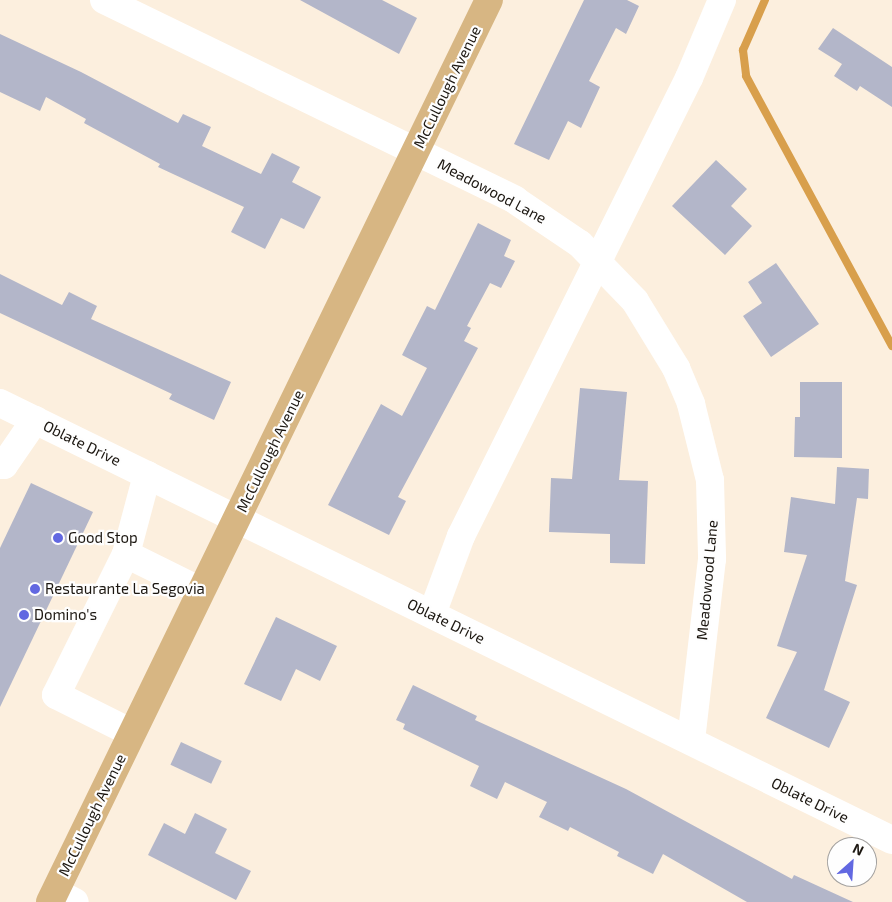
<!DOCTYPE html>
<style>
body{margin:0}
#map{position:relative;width:892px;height:902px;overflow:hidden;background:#fcefde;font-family:"Exo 2",sans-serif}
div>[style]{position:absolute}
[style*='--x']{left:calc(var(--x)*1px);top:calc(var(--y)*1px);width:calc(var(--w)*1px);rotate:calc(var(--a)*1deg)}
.stream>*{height:8px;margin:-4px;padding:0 4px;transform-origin:4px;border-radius:4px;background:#d89f4c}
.building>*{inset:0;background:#b3b6c9;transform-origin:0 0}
.minor>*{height:28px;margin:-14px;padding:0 14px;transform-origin:14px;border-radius:14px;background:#fff}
.major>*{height:28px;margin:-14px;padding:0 14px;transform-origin:14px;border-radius:14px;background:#d7b683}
.dots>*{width:14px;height:14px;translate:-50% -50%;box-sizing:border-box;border:2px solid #fefefe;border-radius:50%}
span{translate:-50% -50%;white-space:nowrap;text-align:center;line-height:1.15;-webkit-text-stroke:4.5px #fefefe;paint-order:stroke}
.street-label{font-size:15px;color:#1b1610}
.poi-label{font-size:15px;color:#1b1610}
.left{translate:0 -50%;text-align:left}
.north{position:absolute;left:827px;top:837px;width:50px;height:50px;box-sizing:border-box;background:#fefefe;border:1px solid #a3a19f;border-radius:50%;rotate:26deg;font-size:14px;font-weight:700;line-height:20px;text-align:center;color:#1b1610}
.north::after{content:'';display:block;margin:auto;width:18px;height:22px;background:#6268e1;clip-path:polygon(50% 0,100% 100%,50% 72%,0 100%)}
</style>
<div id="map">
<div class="stream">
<div style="--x:765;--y:0;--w:55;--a:113.7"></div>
<div style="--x:743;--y:50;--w:26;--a:83"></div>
<div style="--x:746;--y:76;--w:307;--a:61.6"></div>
</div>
<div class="building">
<div style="clip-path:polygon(300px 0,382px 0,417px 18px,399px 54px)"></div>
<div style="clip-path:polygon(584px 0,627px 0,639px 6px,626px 34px,616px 28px,589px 81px,600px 87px,581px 128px,568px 121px,549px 160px,514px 144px)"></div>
<div style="clip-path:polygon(833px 28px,892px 67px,892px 107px,860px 86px,857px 91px,834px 76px,842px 64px,818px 49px)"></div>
<div style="clip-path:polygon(0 34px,81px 72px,178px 123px,183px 114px,211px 127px,202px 146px,261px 174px,272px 153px,300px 167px,292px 182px,321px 197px,304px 229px,281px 218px,265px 249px,231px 232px,244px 207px,158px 167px,160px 164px,84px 123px,86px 119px,46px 97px,40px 111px,0 92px)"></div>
<div style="clip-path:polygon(716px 160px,747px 189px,731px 206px,752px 226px,725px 255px,672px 206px)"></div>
<div style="clip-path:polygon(478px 223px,511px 240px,504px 256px,515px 261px,501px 288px,490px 283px,467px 326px,471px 328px,464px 341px,478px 348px,398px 497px,406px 501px,389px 535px,328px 505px,381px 404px,402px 416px,427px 368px,402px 355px,427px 306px,435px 310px)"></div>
<div style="clip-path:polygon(776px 263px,819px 324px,771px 357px,743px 316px,762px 303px,748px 282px)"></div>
<div style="clip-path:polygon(0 274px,62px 305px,69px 292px,97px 306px,91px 319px,231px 382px,214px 420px,169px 399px,172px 394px,0 313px)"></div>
<div style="clip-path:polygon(800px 382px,842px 382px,842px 458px,794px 457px,795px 417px,800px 417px)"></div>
<div style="clip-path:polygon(580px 388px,627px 392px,619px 480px,648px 481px,645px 564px,610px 563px,610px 534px,549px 532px,551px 478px,572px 479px)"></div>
<div style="clip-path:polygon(837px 467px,869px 469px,868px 499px,857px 498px,845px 581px,857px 585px,824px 690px,850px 702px,829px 748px,766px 718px,797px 652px,777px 646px,807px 555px,784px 552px,791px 497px,835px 504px)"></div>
<div style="clip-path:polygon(31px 483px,93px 512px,0 707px,0 548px)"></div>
<div style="clip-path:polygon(276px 617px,337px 646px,320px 681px,296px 669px,281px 701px,244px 684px)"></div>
<div style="clip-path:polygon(413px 685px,477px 716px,475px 720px,626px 789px,792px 879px,794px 875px,853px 902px,747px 902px,663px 854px,653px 874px,617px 856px,619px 852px,570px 827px,568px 831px,539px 817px,547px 802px,505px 782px,497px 799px,470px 786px,479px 766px,403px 729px,405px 724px,396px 720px)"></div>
<div style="left:181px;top:742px;width:45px;height:25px;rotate:25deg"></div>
<div style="clip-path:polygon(195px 813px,227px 829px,215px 853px,251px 871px,236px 900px,148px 855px,164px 823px,185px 834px)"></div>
</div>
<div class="minor">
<div style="--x:104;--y:0;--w:457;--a:25.9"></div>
<div style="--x:515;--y:200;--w:78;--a:34.1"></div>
<div style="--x:580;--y:244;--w:79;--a:46"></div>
<div style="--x:635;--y:301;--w:79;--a:58.5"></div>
<div style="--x:676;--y:368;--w:39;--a:67"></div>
<div style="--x:691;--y:404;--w:78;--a:76"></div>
<div style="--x:710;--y:480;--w:79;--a:88.5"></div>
<div style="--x:712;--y:559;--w:183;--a:96.6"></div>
<div style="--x:0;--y:403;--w:993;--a:26.1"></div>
<div style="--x:0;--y:465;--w:4;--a:0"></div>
<div style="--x:4;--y:465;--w:55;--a:-55.4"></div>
<div style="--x:126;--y:554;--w:82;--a:-75.1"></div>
<div style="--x:432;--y:614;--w:83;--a:-69.6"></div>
<div style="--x:461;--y:536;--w:512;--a:-63.54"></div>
<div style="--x:689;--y:78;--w:85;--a:-67.1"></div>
<div style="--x:132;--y:733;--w:85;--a:-153.4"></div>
<div style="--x:56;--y:695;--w:157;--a:-63.6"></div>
<div style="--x:126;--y:554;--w:84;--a:26.3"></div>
<div style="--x:55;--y:892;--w:22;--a:27"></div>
</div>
<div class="major">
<div style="--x:50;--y:902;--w:1003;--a:-64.05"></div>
</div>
<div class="dots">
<div style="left:58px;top:538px;background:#6268e1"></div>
<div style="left:35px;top:589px;background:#6268e1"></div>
<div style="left:24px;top:615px;background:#6268e1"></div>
</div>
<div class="street-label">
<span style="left:447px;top:87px;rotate:-64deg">McCullough Avenue</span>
<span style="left:492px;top:191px;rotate:28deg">Meadowood Lane</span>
<span style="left:82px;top:443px;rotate:26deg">Oblate Drive</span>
<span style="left:270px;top:451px;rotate:-64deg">McCullough Avenue</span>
<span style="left:707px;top:580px;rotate:-85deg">Meadowood Lane</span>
<span style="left:446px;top:621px;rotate:26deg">Oblate Drive</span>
<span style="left:810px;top:800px;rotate:26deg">Oblate Drive</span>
<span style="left:92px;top:815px;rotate:-64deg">McCullough Avenue</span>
</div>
<div class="poi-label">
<span class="left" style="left:68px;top:538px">Good Stop</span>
<span class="left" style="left:45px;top:589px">Restaurante La Segovia</span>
<span class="left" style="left:34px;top:615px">Domino's</span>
</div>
<div class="north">N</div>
</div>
